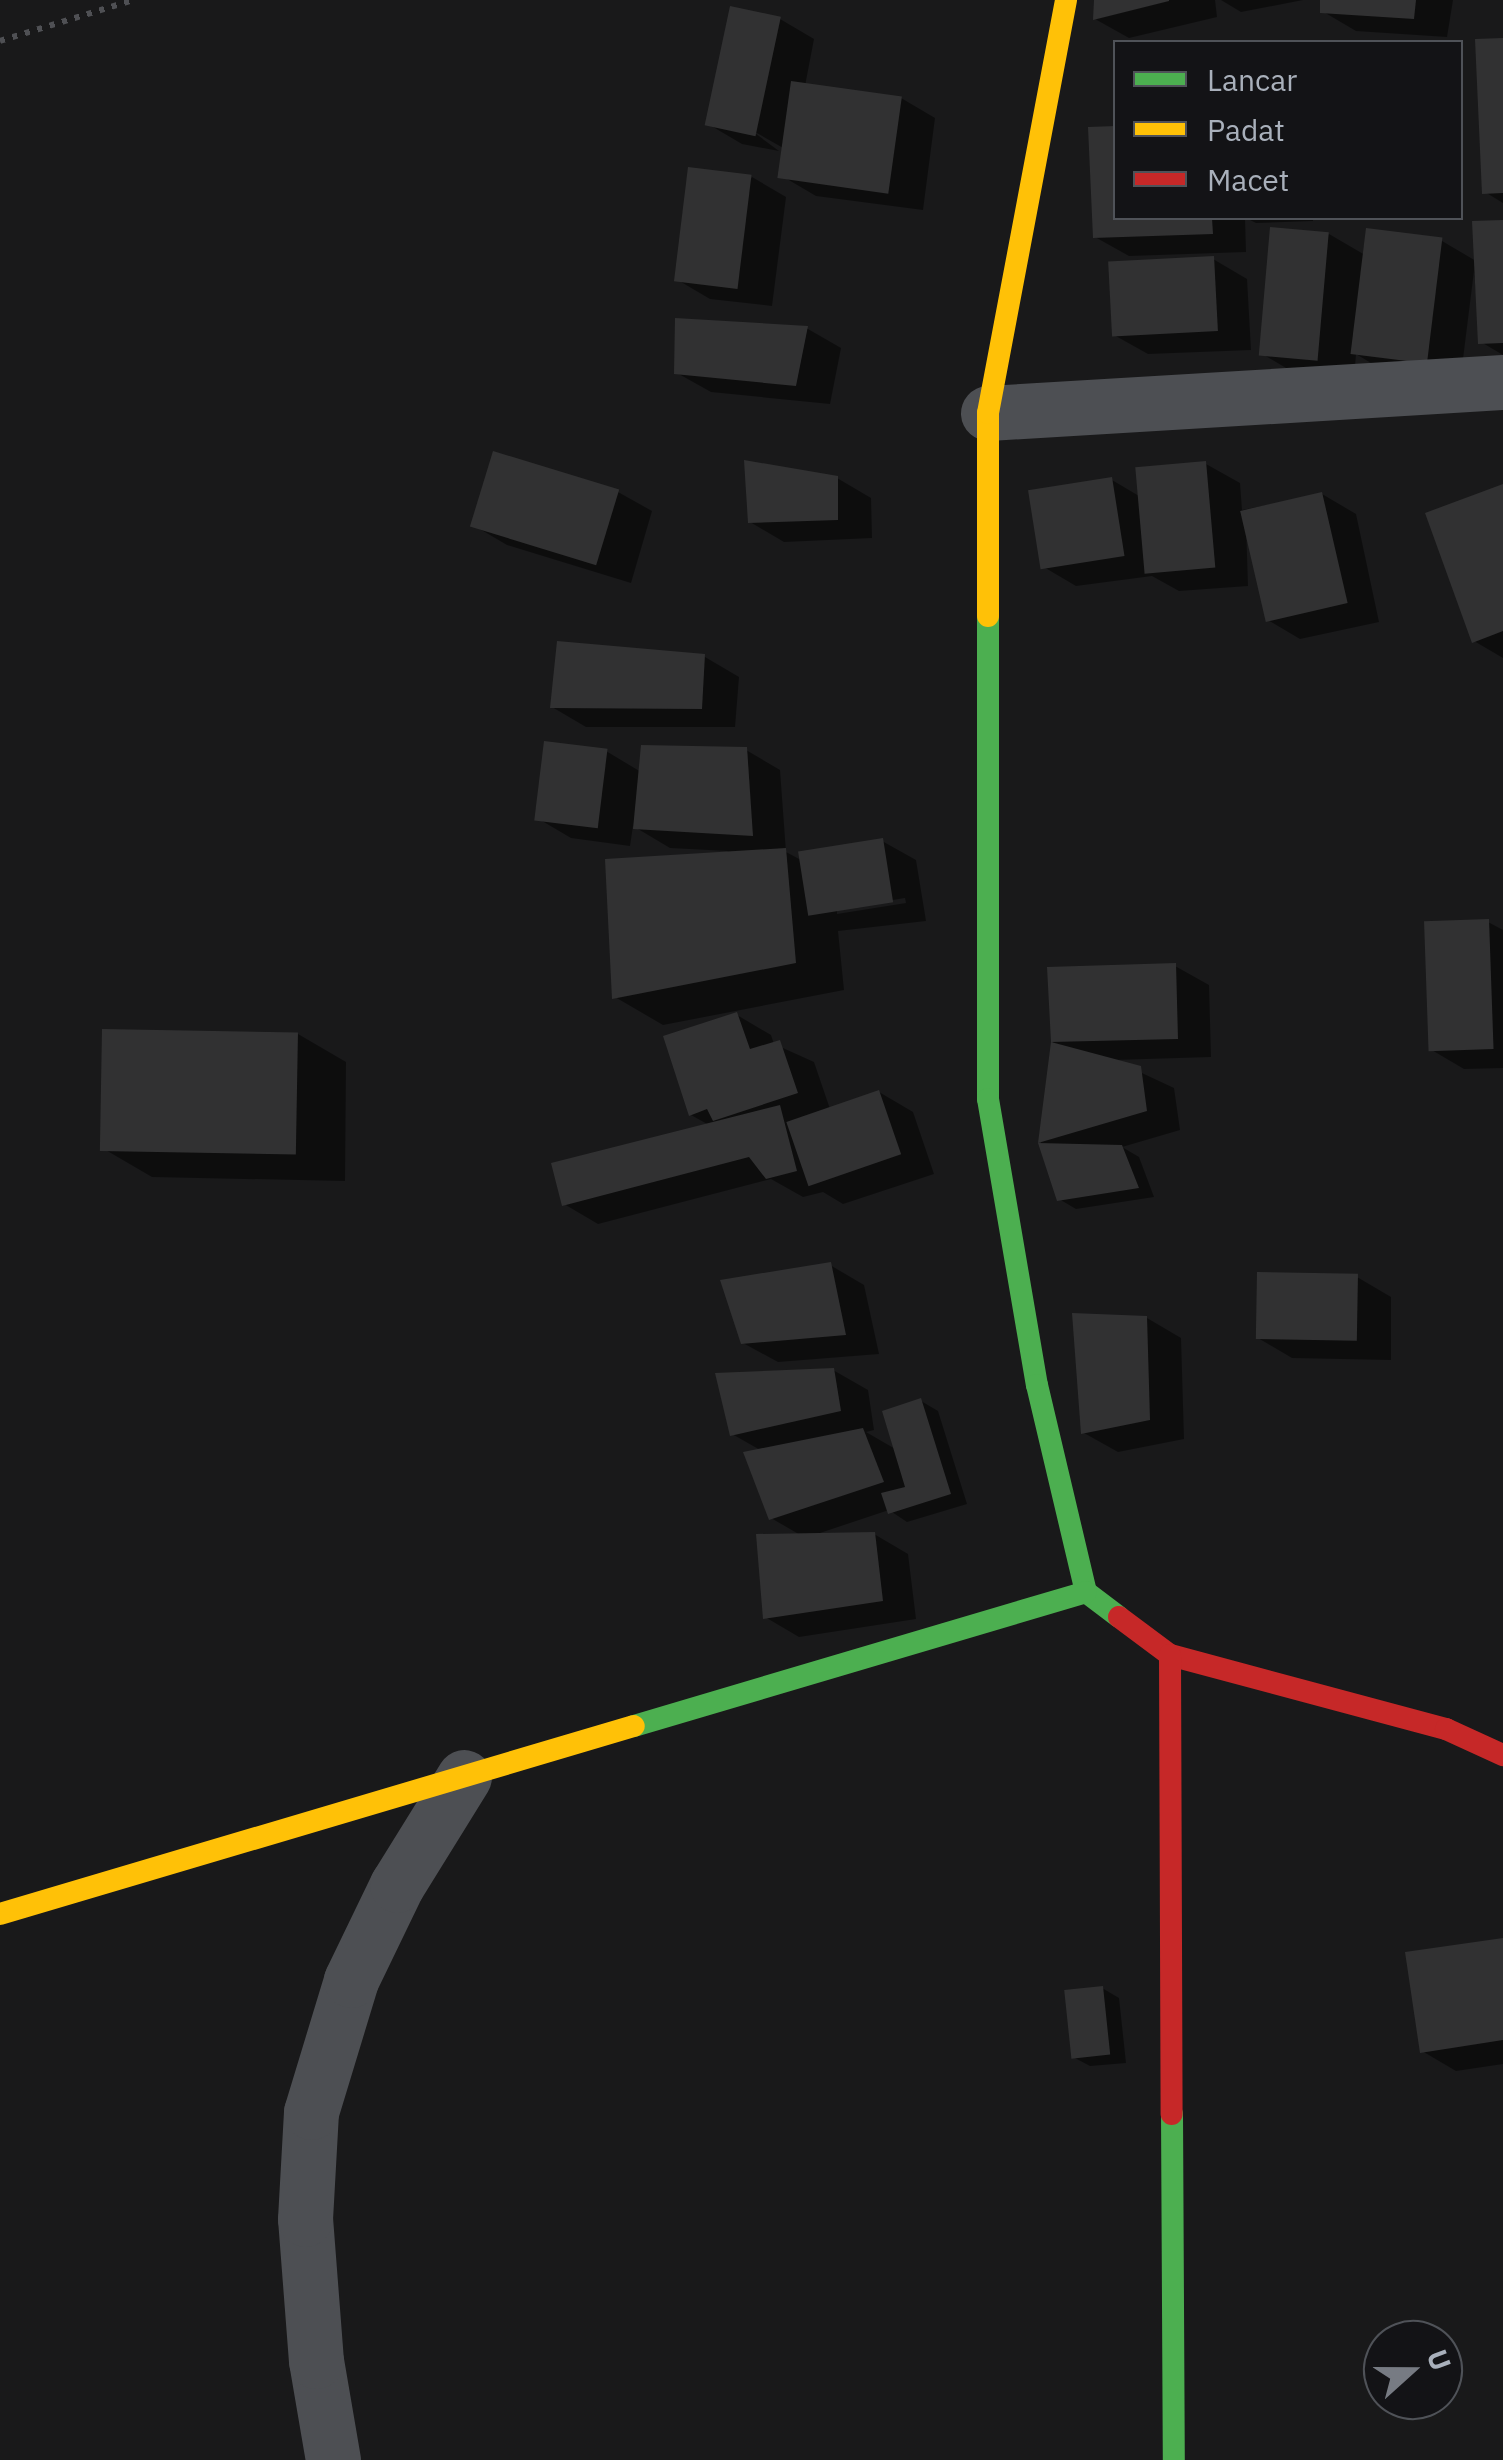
<!DOCTYPE html>
<style>
body{margin:0}
#map{position:relative;width:1503px;height:2460px;overflow:hidden;background:#19191a;font-family:"IBM Plex Sans",sans-serif}
div>[style]{position:absolute}
[style*='--x']{left:calc(var(--x)*1px);top:calc(var(--y)*1px);width:calc(var(--w)*1px);rotate:calc(var(--a)*1deg)}
.shadow>*{inset:0;background:#0007}
.building>*{inset:0;background:#313132;transform-origin:0 0}
.path>*{height:6px;margin-top:-3px;transform-origin:0;background:repeating-linear-gradient(90deg,#4f5054 0 5px,transparent 0 13px)}
.street>*{height:55px;margin:-27.5px;padding:0 27.5px;transform-origin:27.5px;border-radius:27.5px;background:#4d4f53}
.fast>*{height:22px;margin:-11px;padding:0 11px;transform-origin:11px;border-radius:11px;background:#4caf50}
.slow>*{height:22px;margin:-11px;padding:0 11px;transform-origin:11px;border-radius:11px;background:#ffc107}
.jam>*{height:22px;margin:-11px;padding:0 11px;transform-origin:11px;border-radius:11px;background:#c62828}
span{translate:-50% -50%;white-space:nowrap;text-align:center;line-height:1.15;-webkit-text-stroke:9px #131316;paint-order:stroke}
.legend{position:absolute;left:1113px;top:40px;width:350px;height:180px;box-sizing:border-box;background:#131316;border:2px solid #4f5258;margin:0;padding:12px 18px;list-style:none;font-size:30px;color:#a9b0bb}
.legend li{display:flex;align-items:center;gap:20px;height:50px}
.legend b{width:50px;border:2px solid #4f5258}
.north{position:absolute;left:1363px;top:2320px;width:100px;height:100px;box-sizing:border-box;background:#131316;border:2px solid #4f5258;border-radius:50%;rotate:69deg;font-size:28px;font-weight:700;line-height:40px;text-align:center;color:#a9b0bb}
.north::after{content:'';display:block;margin:auto;width:35px;height:45px;background:#777b83;clip-path:polygon(50% 0,100% 100%,50% 72%,0 100%)}
</style>
<div id="map">
<div class="shadow">
<div style="clip-path:polygon(1097px 0,1215px 0,1217px 17px,1129px 38px,1095px 19px)"></div>
<div style="clip-path:polygon(1221px 0,1303px 0,1241px 12px)"></div>
<div style="clip-path:polygon(1322px 0,1453px 0,1447px 37px,1356px 31px,1322px 11px)"></div>
<div style="clip-path:polygon(780px 19px,814px 39px,805px 86px,901px 98px,935px 118px,923px 210px,816px 196px,782px 176px,785px 149px,748px 128px,779px 151px,742px 144px,708px 124px)"></div>
<div style="clip-path:polygon(1503px 40px,1503px 203px,1485px 192px)"></div>
<div style="clip-path:polygon(752px 177px,786px 197px,772px 306px,710px 299px,676px 279px)"></div>
<div style="clip-path:polygon(1116px 218px,1245px 218px,1246px 252px,1129px 256px,1095px 237px)"></div>
<div style="clip-path:polygon(1246px 218px,1313px 218px,1313px 221px,1256px 223px)"></div>
<div style="clip-path:polygon(1503px 222px,1503px 355px,1481px 342px,1474px 271px,1460px 383px,1386px 372px,1356px 354px,1354px 378px,1298px 375px,1264px 355px,1329px 234px,1365px 255px,1442px 241px,1476px 261px)"></div>
<div style="clip-path:polygon(1213px 259px,1247px 279px,1251px 350px,1148px 354px,1114px 335px)"></div>
<div style="clip-path:polygon(678px 321px,808px 329px,841px 348px,830px 404px,711px 392px,677px 373px)"></div>
<div style="clip-path:polygon(1206px 464px,1240px 483px,1242px 510px,1322px 494px,1356px 514px,1379px 622px,1300px 639px,1266px 619px,1246px 524px,1248px 586px,1179px 591px,1152px 576px,1076px 586px,1042px 566px,1112px 480px,1139px 496px)"></div>
<div style="clip-path:polygon(837px 478px,871px 498px,872px 538px,784px 542px,750px 522px)"></div>
<div style="clip-path:polygon(1503px 486px,1503px 658px,1474px 641px)"></div>
<div style="clip-path:polygon(618px 492px,652px 511px,631px 583px,507px 545px,473px 525px)"></div>
<div style="clip-path:polygon(705px 657px,739px 677px,735px 727px,586px 727px,552px 707px)"></div>
<div style="clip-path:polygon(evenodd,746px 750px,780px 770px,786px 852px,801px 860px,882px 841px,916px 860px,926px 921px,838px 931px,844px 990px,663px 1025px,615px 997px,728px 851px,670px 848px,633px 826px,630px 846px,571px 838px,537px 818px,606px 751px,641px 772px,746px 750px,905px 898px,906px 903px,837px 914px,837px 909px,905px 898px)"></div>
<div style="clip-path:polygon(1488px 922px,1503px 930px,1503px 1068px,1464px 1069px,1430px 1049px)"></div>
<div style="clip-path:polygon(1175px 966px,1209px 985px,1211px 1057px,1114px 1060px,1174px 1088px,1180px 1130px,1122px 1147px,1139px 1157px,1154px 1197px,1076px 1209px,1059px 1199px,1041px 1143px,1053px 1043px,1050px 970px)"></div>
<div style="clip-path:polygon(737px 1015px,771px 1035px,774px 1044px,814px 1062px,830px 1109px,879px 1092px,913px 1112px,934px 1174px,843px 1204px,823px 1192px,803px 1197px,771px 1179px,598px 1224px,564px 1204px,709px 1125px,691px 1115px)"></div>
<div style="clip-path:polygon(298px 1034px,346px 1062px,345px 1181px,152px 1177px,104px 1149px)"></div>
<div style="clip-path:polygon(830px 1265px,864px 1285px,879px 1354px,778px 1362px,743px 1343px)"></div>
<div style="clip-path:polygon(1357px 1277px,1391px 1297px,1391px 1360px,1292px 1358px,1258px 1338px)"></div>
<div style="clip-path:polygon(1147px 1318px,1181px 1338px,1184px 1439px,1118px 1452px,1084px 1433px)"></div>
<div style="clip-path:polygon(833px 1370px,868px 1390px,874px 1430px,866px 1432px,897px 1450px,921px 1401px,938px 1411px,967px 1504px,907px 1522px,889px 1510px,817px 1534px,874px 1534px,908px 1554px,916px 1619px,799px 1637px,765px 1617px,802px 1536px,771px 1518px,762px 1451px,732px 1434px)"></div>
<div style="clip-path:polygon(1503px 1942px,1503px 2064px,1456px 2071px,1422px 2051px)"></div>
<div style="clip-path:polygon(1102px 1988px,1119px 1998px,1126px 2063px,1090px 2066px,1073px 2057px)"></div>
</div>
<div class="building">
<div style="clip-path:polygon(1094px 0,1169px 0,1169px 1px,1093px 20px)"></div>
<div style="clip-path:polygon(1320px 0,1416px 0,1414px 19px,1320px 13px)"></div>
<div style="left:730px;top:6px;width:52px;height:122px;rotate:12deg"></div>
<div style="clip-path:polygon(1503px 38px,1503px 193px,1482px 194px,1475px 39px)"></div>
<div style="left:791px;top:81px;width:112px;height:98px;rotate:8deg"></div>
<div style="clip-path:polygon(1116px 126px,1116px 218px,1212px 218px,1213px 234px,1093px 238px,1088px 127px)"></div>
<div style="left:688px;top:167px;width:64px;height:115px;rotate:7deg"></div>
<div style="clip-path:polygon(1503px 220px,1503px 343px,1478px 344px,1472px 221px)"></div>
<div style="left:1270px;top:227px;width:59px;height:129px;rotate:5deg"></div>
<div style="left:1366px;top:228px;width:77px;height:127px;rotate:7deg"></div>
<div style="left:1214px;top:256px;width:75px;height:106px;rotate:87deg"></div>
<div style="clip-path:polygon(675px 318px,808px 326px,796px 386px,674px 374px)"></div>
<div style="left:493px;top:451px;width:132px;height:79px;rotate:17deg"></div>
<div style="clip-path:polygon(744px 460px,838px 476px,838px 520px,748px 523px)"></div>
<div style="left:1206px;top:461px;width:107px;height:71px;rotate:85deg"></div>
<div style="left:1112px;top:477px;width:80px;height:85px;rotate:81deg"></div>
<div style="clip-path:polygon(1503px 484px,1503px 631px,1472px 643px,1425px 513px)"></div>
<div style="left:1322px;top:492px;width:114px;height:84px;rotate:77deg"></div>
<div style="clip-path:polygon(557px 641px,705px 654px,702px 709px,550px 708px)"></div>
<div style="left:544px;top:741px;width:64px;height:80px;rotate:7deg"></div>
<div style="clip-path:polygon(641px 745px,747px 747px,753px 836px,633px 829px)"></div>
<div style="left:883px;top:838px;width:65px;height:86px;rotate:81deg"></div>
<div style="clip-path:polygon(786px 848px,796px 963px,612px 999px,605px 859px)"></div>
<div style="left:1489px;top:919px;width:130px;height:65px;rotate:88deg"></div>
<div style="clip-path:polygon(1176px 963px,1178px 1039px,1051px 1042px,1141px 1066px,1147px 1111px,1038px 1143px,1122px 1145px,1139px 1188px,1057px 1201px,1038px 1143px,1051px 1042px,1047px 967px)"></div>
<div style="clip-path:polygon(737px 1012px,750px 1049px,780px 1040px,798px 1093px,713px 1121px,707px 1109px,689px 1116px,663px 1036px)"></div>
<div style="left:102px;top:1029px;width:196px;height:122px;rotate:1deg"></div>
<div style="left:879px;top:1090px;width:68px;height:98px;rotate:71deg"></div>
<div style="clip-path:polygon(780px 1105px,797px 1171px,766px 1179px,749px 1157px,562px 1206px,551px 1163px)"></div>
<div style="clip-path:polygon(831px 1262px,846px 1335px,741px 1344px,720px 1280px)"></div>
<div style="left:1257px;top:1272px;width:101px;height:67px;rotate:1deg"></div>
<div style="clip-path:polygon(1072px 1313px,1147px 1316px,1150px 1420px,1081px 1434px)"></div>
<div style="clip-path:polygon(834px 1368px,841px 1411px,730px 1436px,715px 1373px)"></div>
<div style="clip-path:polygon(921px 1398px,951px 1494px,888px 1514px,881px 1493px,905px 1487px,882px 1411px)"></div>
<div style="clip-path:polygon(863px 1428px,884px 1482px,769px 1520px,743px 1452px)"></div>
<div style="clip-path:polygon(875px 1532px,883px 1601px,763px 1619px,756px 1534px)"></div>
<div style="clip-path:polygon(1503px 1938px,1503px 2040px,1420px 2053px,1405px 1952px)"></div>
<div style="left:1103px;top:1986px;width:69px;height:39px;rotate:84deg"></div>
</div>
<div class="path">
<div style="--x:0;--y:41;--w:139;--a:-17.1"></div>
</div>
<div class="street">
<div style="--x:988;--y:413;--w:516;--a:-3.44"></div>
<div style="--x:333;--y:2460;--w:100;--a:-99.7"></div>
<div style="--x:316;--y:2361;--w:142;--a:-94.4"></div>
<div style="--x:305;--y:2219;--w:107;--a:-86.8"></div>
<div style="--x:311;--y:2112;--w:138;--a:-73.1"></div>
<div style="--x:351;--y:1980;--w:106;--a:-64.2"></div>
<div style="--x:397;--y:1885;--w:127;--a:-58.2"></div>
</div>
<div class="fast">
<div style="--x:988;--y:616;--w:483;--a:90"></div>
<div style="--x:988;--y:1099;--w:290;--a:80.3"></div>
<div style="--x:1037;--y:1385;--w:213;--a:76.7"></div>
<div style="--x:1086;--y:1592;--w:41;--a:37.1"></div>
<div style="--x:634;--y:1726;--w:471;--a:-16.5"></div>
<div style="--x:1172;--y:2114;--w:346;--a:89.7"></div>
</div>
<div class="slow">
<div style="--x:988;--y:616;--w:203;--a:-90"></div>
<div style="--x:988;--y:413;--w:420;--a:-79.3"></div>
<div style="--x:0;--y:1914;--w:661;--a:-16.52"></div>
</div>
<div class="jam">
<div style="--x:1119;--y:1617;--w:64;--a:36.7"></div>
<div style="--x:1170;--y:1655;--w:286;--a:15"></div>
<div style="--x:1446;--y:1729;--w:63;--a:24.5"></div>
<div style="--x:1170;--y:1655;--w:459;--a:89.8"></div>
</div>
<ul class="legend">
<li><b style="height:12px;background:#4caf50"></b>Lancar</li>
<li><b style="height:12px;background:#ffc107"></b>Padat</li>
<li><b style="height:12px;background:#c62828"></b>Macet</li>
</ul>
<div class="north">U</div>
</div>
